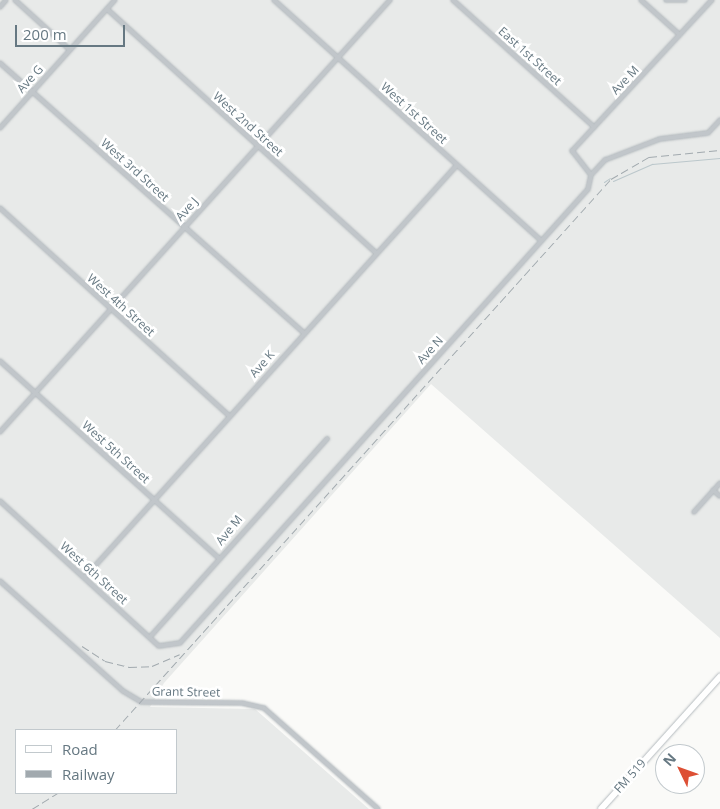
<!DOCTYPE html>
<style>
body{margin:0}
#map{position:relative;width:720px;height:809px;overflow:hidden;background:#fafaf8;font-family:"Open Sans",sans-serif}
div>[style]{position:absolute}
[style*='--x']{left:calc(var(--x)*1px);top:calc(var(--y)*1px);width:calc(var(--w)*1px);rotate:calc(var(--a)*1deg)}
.built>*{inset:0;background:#e8eae9}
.stream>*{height:1px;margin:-0.5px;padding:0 0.5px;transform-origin:0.5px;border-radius:0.5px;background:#bbc7cb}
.roads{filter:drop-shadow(0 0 1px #b4babe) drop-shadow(0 0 1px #b4babe)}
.street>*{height:4px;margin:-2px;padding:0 2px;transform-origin:2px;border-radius:2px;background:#c1c6ca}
.secondary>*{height:5.5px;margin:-2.75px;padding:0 2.75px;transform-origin:2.75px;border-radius:2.75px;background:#fff}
.rail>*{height:1px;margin-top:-0.5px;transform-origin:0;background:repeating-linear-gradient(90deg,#a1a9ae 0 8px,transparent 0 12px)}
span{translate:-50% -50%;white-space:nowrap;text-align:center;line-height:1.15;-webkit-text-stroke:5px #fff;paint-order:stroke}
.street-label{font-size:12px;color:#667882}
.legend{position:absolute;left:15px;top:729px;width:162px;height:65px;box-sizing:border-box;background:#fff;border:1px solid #c2c9cd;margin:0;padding:6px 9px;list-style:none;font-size:15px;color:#667882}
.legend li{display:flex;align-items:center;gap:10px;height:25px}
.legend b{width:25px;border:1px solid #c2c9cd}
.north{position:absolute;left:655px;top:744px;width:50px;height:50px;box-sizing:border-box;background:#fff;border:1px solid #c2c9cd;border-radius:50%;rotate:312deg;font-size:14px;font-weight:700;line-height:20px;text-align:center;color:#667882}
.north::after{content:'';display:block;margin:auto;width:18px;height:22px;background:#dd5035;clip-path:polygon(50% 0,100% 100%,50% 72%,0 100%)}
.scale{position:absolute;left:15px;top:25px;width:110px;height:22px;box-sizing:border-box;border:2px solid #667882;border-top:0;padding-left:6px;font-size:15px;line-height:18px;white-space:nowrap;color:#667882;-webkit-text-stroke:4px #fff;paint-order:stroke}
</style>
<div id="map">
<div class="built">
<div style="clip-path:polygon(evenodd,0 0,720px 0,720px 638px,431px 384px,164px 683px,150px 707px,255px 709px,369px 809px,0 809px,0 0,16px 730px,176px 730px,176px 793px,16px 793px,16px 730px)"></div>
</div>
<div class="stream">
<div style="--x:613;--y:181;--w:43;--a:-23.6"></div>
<div style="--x:652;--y:164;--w:68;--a:-5"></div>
<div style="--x:604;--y:182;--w:7;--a:-34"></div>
</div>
<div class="roads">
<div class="street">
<div style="--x:15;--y:0;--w:74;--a:42.3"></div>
<div style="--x:274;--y:0;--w:359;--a:42"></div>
<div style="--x:453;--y:0;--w:190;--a:42"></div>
<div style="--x:641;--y:0;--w:52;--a:41.9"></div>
<div style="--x:666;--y:0;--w:19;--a:0"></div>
<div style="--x:0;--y:7;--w:9;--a:-49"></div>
<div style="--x:107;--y:9;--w:363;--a:42.2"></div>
<div style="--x:0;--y:63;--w:405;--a:41.6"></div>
<div style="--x:0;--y:128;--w:172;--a:-48.1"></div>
<div style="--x:591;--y:175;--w:31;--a:-128"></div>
<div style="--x:572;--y:151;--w:206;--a:-47.2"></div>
<div style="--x:0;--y:208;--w:309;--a:42.2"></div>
<div style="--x:0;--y:361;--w:295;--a:42"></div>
<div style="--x:0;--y:432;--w:582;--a:-47.92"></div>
<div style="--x:713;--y:490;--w:9;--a:41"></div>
<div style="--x:0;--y:501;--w:215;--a:42.4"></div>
<div style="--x:159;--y:646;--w:21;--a:-8"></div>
<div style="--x:180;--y:643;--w:610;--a:-48.05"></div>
<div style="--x:588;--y:189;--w:14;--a:-78"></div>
<div style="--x:591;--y:175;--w:21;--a:-47"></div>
<div style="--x:605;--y:160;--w:59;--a:-20.9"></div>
<div style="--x:660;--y:139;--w:48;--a:-7.1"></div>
<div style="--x:708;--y:133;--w:18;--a:-47"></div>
<div style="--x:694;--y:512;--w:39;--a:-48"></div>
<div style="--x:85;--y:577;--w:555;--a:-47.92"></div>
<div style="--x:0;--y:581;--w:165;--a:41.8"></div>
<div style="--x:123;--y:691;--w:21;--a:31"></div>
<div style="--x:141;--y:702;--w:101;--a:0.6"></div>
<div style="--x:242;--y:703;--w:23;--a:13"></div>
<div style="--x:264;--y:708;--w:152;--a:41.5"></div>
<div style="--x:150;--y:637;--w:266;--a:-48.2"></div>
</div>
<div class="secondary">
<div style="--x:601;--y:809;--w:178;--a:-48"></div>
</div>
</div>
<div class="rail">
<div style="--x:82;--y:646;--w:27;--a:33"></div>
<div style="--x:105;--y:661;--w:25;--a:14"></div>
<div style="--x:129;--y:667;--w:23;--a:-2"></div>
<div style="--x:152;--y:666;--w:30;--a:-23"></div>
<div style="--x:115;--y:730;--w:741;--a:-48.01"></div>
<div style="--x:611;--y:179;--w:44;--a:-30.1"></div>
<div style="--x:649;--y:157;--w:71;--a:-5.6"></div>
<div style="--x:32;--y:809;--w:31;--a:-32"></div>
</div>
<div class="street-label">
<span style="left:530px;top:56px;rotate:42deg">East 1st Street</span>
<span style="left:30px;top:79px;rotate:-48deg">Ave G</span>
<span style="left:625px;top:80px;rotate:-47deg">Ave M</span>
<span style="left:414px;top:113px;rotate:42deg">West 1st Street</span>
<span style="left:248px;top:124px;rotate:42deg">West 2nd Street</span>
<span style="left:135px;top:170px;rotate:42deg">West 3rd Street</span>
<span style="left:187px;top:209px;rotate:-48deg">Ave J</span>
<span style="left:121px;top:305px;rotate:42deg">West 4th Street</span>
<span style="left:430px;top:350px;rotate:-48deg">Ave N</span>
<span style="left:262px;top:364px;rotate:-49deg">Ave K</span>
<span style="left:116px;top:452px;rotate:42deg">West 5th Street</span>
<span style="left:229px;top:530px;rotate:-51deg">Ave M</span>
<span style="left:94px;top:573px;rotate:42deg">West 6th Street</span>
<span style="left:186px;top:692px;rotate:1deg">Grant Street</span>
<span style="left:630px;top:776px;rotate:-48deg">FM 519</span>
</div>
<ul class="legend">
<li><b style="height:6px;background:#fff"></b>Road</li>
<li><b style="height:6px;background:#a1a9ae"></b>Railway</li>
</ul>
<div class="north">N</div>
<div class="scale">200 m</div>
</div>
